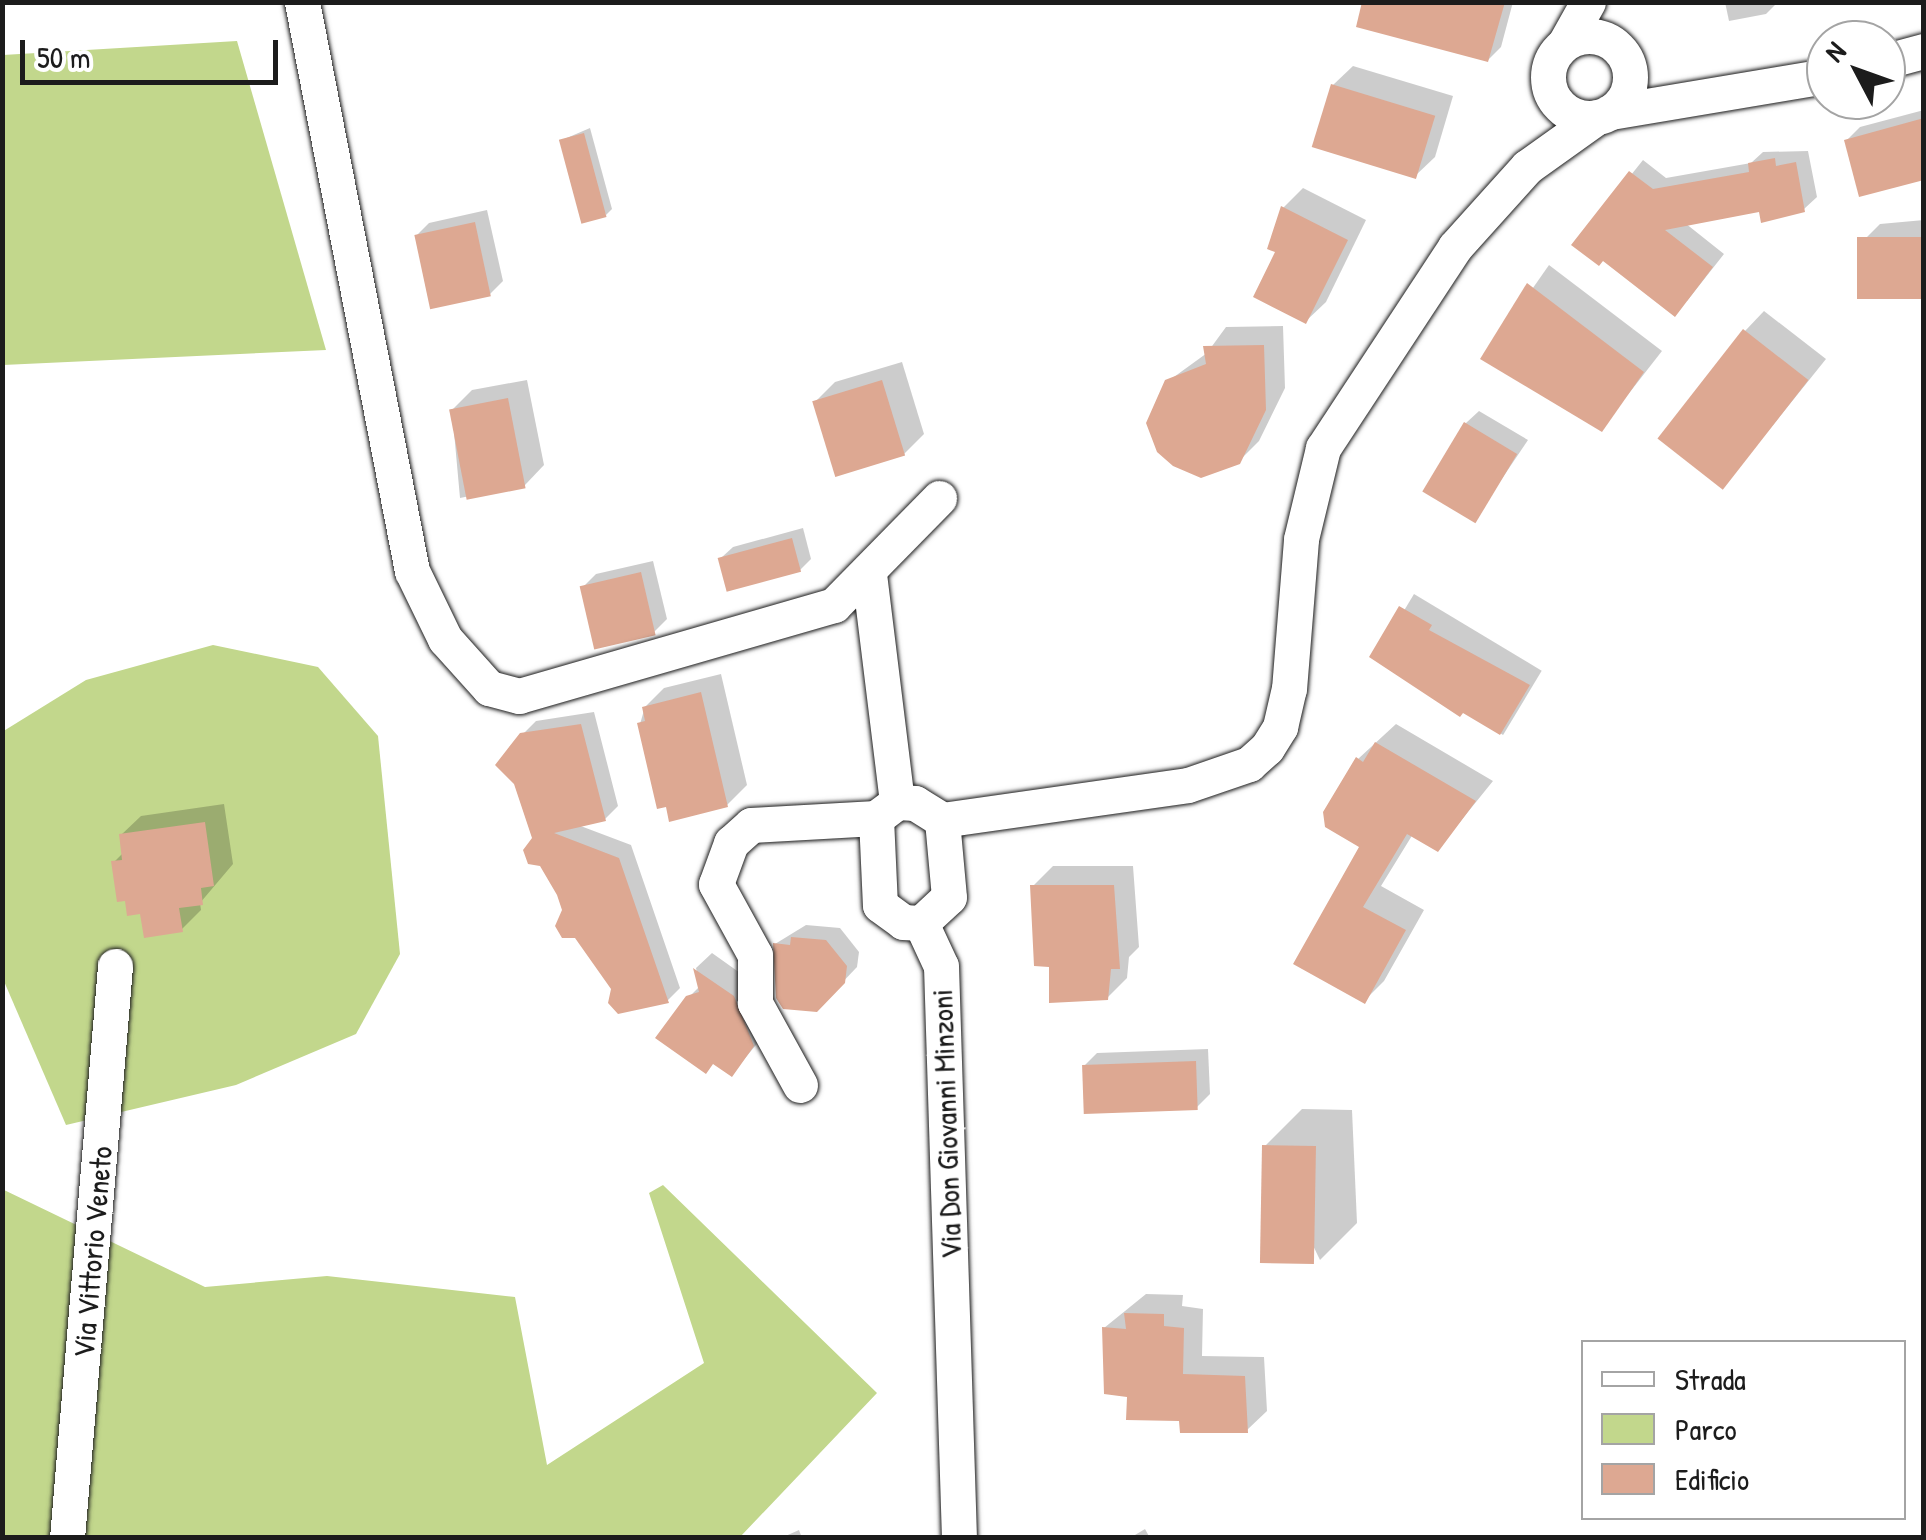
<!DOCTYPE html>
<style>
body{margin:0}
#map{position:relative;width:1926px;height:1540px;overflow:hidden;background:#fff;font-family:"Patrick Hand",sans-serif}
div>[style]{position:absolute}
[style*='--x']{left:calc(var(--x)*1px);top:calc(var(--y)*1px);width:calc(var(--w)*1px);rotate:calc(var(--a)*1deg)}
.green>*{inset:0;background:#c2d78c}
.shadow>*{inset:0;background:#0003;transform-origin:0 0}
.building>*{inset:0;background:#dda892;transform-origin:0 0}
.roads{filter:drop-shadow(0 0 2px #1c1c1c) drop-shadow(0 0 2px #1c1c1c)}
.minor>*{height:35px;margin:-17.5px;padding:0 17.5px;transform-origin:17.5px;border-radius:17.5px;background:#fff}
.minor>.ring{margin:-17.5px;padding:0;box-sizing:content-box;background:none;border:35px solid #fff;border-radius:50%}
span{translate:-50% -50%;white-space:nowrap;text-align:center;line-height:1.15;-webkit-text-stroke:8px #fff;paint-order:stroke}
.street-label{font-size:30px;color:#1c1c1c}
.frame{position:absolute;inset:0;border:5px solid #1c1c1c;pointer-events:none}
.legend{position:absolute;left:1581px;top:1340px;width:325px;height:180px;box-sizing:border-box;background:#fff;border:2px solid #a4a4a4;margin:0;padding:12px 18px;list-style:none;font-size:30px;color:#1c1c1c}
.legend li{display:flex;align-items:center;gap:20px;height:50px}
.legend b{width:50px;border:2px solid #a4a4a4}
.north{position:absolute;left:1806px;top:20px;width:100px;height:100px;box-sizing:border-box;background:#fff;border:2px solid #a4a4a4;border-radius:50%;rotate:311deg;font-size:28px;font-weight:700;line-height:40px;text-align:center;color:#1c1c1c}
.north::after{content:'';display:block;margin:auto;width:35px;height:45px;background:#1c1c1c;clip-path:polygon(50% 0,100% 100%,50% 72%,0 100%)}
.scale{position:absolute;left:20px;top:40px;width:258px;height:45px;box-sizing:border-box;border:5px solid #1c1c1c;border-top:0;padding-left:12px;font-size:30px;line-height:35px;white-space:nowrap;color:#1c1c1c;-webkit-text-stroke:8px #fff;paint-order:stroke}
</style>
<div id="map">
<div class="green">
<div style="clip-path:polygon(237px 41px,326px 350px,3px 365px,3px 55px)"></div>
<div style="clip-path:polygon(213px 645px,318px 667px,378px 736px,400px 954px,356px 1034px,236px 1085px,66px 1125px,3px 979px,2px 732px,86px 680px)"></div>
<div style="clip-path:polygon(663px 1185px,877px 1393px,740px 1537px,3px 1537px,2px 1189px,205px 1287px,327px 1276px,515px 1297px,547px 1465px,704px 1363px,649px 1193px)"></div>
</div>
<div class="shadow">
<div style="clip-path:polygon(1365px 2px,1513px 2px,1501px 47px,1488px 60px)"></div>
<div style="clip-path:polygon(1725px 2px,1778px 2px,1766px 14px,1729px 21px)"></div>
<div style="clip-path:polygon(1353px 66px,1453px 96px,1435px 157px,1415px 176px,1333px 85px)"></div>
<div style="clip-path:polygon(1924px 110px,1924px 178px,1847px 140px,1860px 127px)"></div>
<div style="clip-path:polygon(590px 128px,612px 209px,606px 215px,562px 140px)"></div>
<div style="clip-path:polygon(1808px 151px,1817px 197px,1804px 209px,1761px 209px,1685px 223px,1724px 254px,1687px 301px,1575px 245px,1643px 160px,1666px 178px,1751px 163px,1763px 152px)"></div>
<div style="clip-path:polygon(1303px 188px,1366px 220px,1326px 302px,1306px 321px,1279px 251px,1283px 208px)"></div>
<div style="clip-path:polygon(487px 210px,503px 281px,490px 294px,416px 236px,429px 223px)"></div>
<div style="clip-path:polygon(1924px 220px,1924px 296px,1860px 244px,1880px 224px)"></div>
<div style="clip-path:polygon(1549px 265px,1662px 351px,1601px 429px,1484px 358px)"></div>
<div style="clip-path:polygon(1764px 311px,1826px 359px,1723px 487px,1745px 331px)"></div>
<div style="clip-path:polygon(1283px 326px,1285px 388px,1259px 441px,1239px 461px,1167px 382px,1207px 353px,1226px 327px)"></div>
<div style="clip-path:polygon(902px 362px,924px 434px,904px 454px,815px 402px,835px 382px)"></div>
<div style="clip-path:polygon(527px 380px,544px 465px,525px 485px,460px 498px,452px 410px,472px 390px)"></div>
<div style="clip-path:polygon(1479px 411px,1528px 440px,1474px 520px,1466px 423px)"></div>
<div style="clip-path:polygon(803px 528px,811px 559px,800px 570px,721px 558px,733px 547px)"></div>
<div style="clip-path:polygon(653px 561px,667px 619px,654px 632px,583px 587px,596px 574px)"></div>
<div style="left:1414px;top:594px;width:149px;height:75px;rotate:31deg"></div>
<div style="clip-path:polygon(721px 674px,747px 785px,727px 805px,640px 724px,645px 707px,664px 688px)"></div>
<div style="clip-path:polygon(594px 712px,618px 806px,605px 819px,578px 825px,631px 845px,680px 988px,667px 1001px,614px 988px,565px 910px,534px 838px,522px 735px,536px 721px)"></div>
<div style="clip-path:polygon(1396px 724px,1493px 781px,1438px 849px,1413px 834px,1381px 886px,1424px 910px,1384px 981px,1364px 1001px,1358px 759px)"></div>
<div style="clip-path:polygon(224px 804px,233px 864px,200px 903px,201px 910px,181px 930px,142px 912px,114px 862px,123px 853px,121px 835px,141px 816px)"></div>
<div style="clip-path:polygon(1053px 866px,1133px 866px,1139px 947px,1129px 957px,1127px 978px,1107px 998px,1051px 965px,1033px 886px)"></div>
<div style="clip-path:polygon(806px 925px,840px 928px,859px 952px,857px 967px,816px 1010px,775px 944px)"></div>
<div style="clip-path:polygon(712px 953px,750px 980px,770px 1028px,732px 1074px,715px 1062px,688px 998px,700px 986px,696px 968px)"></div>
<div style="clip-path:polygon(1208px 1049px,1210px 1094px,1197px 1107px,1084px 1066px,1097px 1053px)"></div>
<div style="clip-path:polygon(1302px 1109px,1352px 1110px,1357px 1223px,1320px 1260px,1265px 1146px)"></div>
<div style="clip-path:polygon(1146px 1294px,1183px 1295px,1182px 1306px,1203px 1309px,1202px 1356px,1264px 1357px,1267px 1411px,1247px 1430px,1182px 1418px,1129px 1395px,1104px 1328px)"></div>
<div style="clip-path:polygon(1145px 1529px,1150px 1538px,1130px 1538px)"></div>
<div style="clip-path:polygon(799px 1530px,802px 1538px,781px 1538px)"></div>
</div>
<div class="building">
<div style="clip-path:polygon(1362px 2px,1505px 2px,1488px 62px,1356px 27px)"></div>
<div style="left:1331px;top:84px;width:109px;height:66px;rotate:17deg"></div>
<div style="clip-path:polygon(1924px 118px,1924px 180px,1859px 197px,1844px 140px)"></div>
<div style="left:584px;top:133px;width:87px;height:26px;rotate:75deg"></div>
<div style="clip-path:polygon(1775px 158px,1776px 166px,1796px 162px,1805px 212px,1761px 223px,1759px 212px,1665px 230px,1713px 267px,1675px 317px,1603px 261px,1599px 266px,1571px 245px,1629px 171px,1653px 189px,1749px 172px,1748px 163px)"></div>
<div style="clip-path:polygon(1281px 206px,1348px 240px,1306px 324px,1253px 297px,1275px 252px,1267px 249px)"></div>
<div style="left:475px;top:222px;width:76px;height:62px;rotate:78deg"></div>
<div style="left:1924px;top:237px;width:62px;height:67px;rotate:90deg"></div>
<div style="clip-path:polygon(1527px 283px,1644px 372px,1602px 432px,1480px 359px)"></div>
<div style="left:1743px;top:329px;width:83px;height:139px;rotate:38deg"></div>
<div style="clip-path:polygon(1264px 345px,1266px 410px,1240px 464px,1201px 478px,1173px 466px,1157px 452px,1146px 423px,1165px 380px,1206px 364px,1203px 346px)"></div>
<div style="left:882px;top:380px;width:79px;height:73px;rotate:73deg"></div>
<div style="left:508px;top:398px;width:92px;height:60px;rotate:79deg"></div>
<div style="left:1464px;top:422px;width:62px;height:81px;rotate:31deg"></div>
<div style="left:792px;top:538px;width:35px;height:77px;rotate:75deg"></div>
<div style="left:641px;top:572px;width:65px;height:63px;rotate:77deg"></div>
<div style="clip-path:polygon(1399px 606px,1432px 625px,1429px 630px,1530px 685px,1500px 735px,1463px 713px,1460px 717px,1369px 657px)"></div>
<div style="clip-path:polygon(701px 692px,728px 807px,669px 822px,666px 807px,657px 809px,637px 723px,645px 721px,642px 707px)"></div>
<div style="clip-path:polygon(581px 724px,606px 821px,554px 833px,619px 858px,669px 1003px,618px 1014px,608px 1003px,611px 989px,575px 938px,562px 938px,555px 926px,562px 910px,557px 895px,540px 866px,528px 864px,523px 850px,532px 838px,514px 784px,495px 765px,520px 733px)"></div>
<div style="clip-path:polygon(1375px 742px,1476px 801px,1438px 852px,1407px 834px,1363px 907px,1406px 930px,1365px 1004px,1293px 964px,1359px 847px,1325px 827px,1323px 812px,1356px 757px,1363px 762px)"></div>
<div style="clip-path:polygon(205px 822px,214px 886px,201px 888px,203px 905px,179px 908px,183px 932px,144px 938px,140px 914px,127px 916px,125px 901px,117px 902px,111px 861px,122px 860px,119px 834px)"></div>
<div style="clip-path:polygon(1030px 885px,1114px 885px,1120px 969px,1111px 969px,1108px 1000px,1049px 1003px,1049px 967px,1034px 966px)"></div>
<div style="clip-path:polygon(791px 937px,826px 940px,847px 966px,845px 983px,817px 1012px,783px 1009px,776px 998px,773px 943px,790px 945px)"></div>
<div style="clip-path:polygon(693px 968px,734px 996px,754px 1046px,732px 1077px,713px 1064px,706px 1074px,655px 1038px,686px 996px,699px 992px)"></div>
<div style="left:1196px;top:1061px;width:49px;height:114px;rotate:88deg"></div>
<div style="left:1262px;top:1145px;width:54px;height:118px;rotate:1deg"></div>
<div style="clip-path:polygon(1124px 1313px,1164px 1314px,1164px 1326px,1184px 1328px,1183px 1374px,1245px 1376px,1248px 1433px,1180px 1433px,1179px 1421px,1126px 1420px,1127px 1397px,1104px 1394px,1102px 1327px,1126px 1329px)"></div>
</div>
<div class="roads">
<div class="minor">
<div style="--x:302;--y:2;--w:580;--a:79.06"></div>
<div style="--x:412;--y:571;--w:76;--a:64.1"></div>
<div style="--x:445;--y:639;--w:66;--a:48.1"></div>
<div style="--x:489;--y:688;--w:31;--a:15"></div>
<div style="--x:519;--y:696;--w:328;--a:-16.1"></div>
<div style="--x:834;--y:605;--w:150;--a:-45.5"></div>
<div class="ring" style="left:1548px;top:36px;width:47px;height:47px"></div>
<div style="--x:1565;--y:43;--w:47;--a:-60.7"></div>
<div style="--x:1886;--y:61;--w:39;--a:-15"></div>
<div style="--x:1610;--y:112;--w:219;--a:-9.5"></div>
<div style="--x:869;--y:574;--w:230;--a:83"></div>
<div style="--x:876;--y:818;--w:87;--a:87.4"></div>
<div style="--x:880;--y:905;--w:29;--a:36"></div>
<div style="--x:903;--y:922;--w:18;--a:3"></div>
<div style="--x:942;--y:820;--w:248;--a:-8.1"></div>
<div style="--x:1188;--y:785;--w:65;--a:-19"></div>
<div style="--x:1249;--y:764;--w:24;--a:-42"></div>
<div style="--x:1267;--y:748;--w:25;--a:-58"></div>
<div style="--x:1280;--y:727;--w:39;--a:-77"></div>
<div style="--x:1289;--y:689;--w:150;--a:-85.4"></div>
<div style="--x:1301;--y:539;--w:94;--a:-76.4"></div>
<div style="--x:1323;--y:448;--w:240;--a:-56.7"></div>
<div style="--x:1455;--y:247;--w:108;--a:-48"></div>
<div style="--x:1527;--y:167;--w:86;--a:-35.5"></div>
<div style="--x:921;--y:923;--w:47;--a:65.1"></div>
<div style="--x:941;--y:966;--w:572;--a:88.2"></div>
<div style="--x:921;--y:923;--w:38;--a:-43"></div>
<div style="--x:949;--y:897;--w:77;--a:-95.2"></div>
<div style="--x:800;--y:1085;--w:94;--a:-118.8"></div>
<div style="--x:755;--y:1003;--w:48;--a:-90"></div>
<div style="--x:755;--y:955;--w:81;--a:-118.8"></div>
<div style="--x:716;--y:884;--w:44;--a:-69.9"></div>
<div style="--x:731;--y:843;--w:27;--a:-42"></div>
<div style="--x:751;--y:825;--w:125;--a:-3.2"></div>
<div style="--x:876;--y:818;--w:26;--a:-37"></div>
<div style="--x:897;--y:802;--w:18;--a:3"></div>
<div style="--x:915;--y:803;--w:32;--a:32"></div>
<div style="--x:67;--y:1538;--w:574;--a:-85.2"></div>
</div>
</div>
<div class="street-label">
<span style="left:946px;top:1124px;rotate:-92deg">Via Don Giovanni Minzoni</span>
<span style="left:92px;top:1252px;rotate:-85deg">Via Vittorio Veneto</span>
</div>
<div class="frame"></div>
<ul class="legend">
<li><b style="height:12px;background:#fff"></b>Strada</li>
<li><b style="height:28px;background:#c2d78c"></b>Parco</li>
<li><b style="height:28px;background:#dda892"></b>Edificio</li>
</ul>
<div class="north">N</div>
<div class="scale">50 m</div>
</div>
